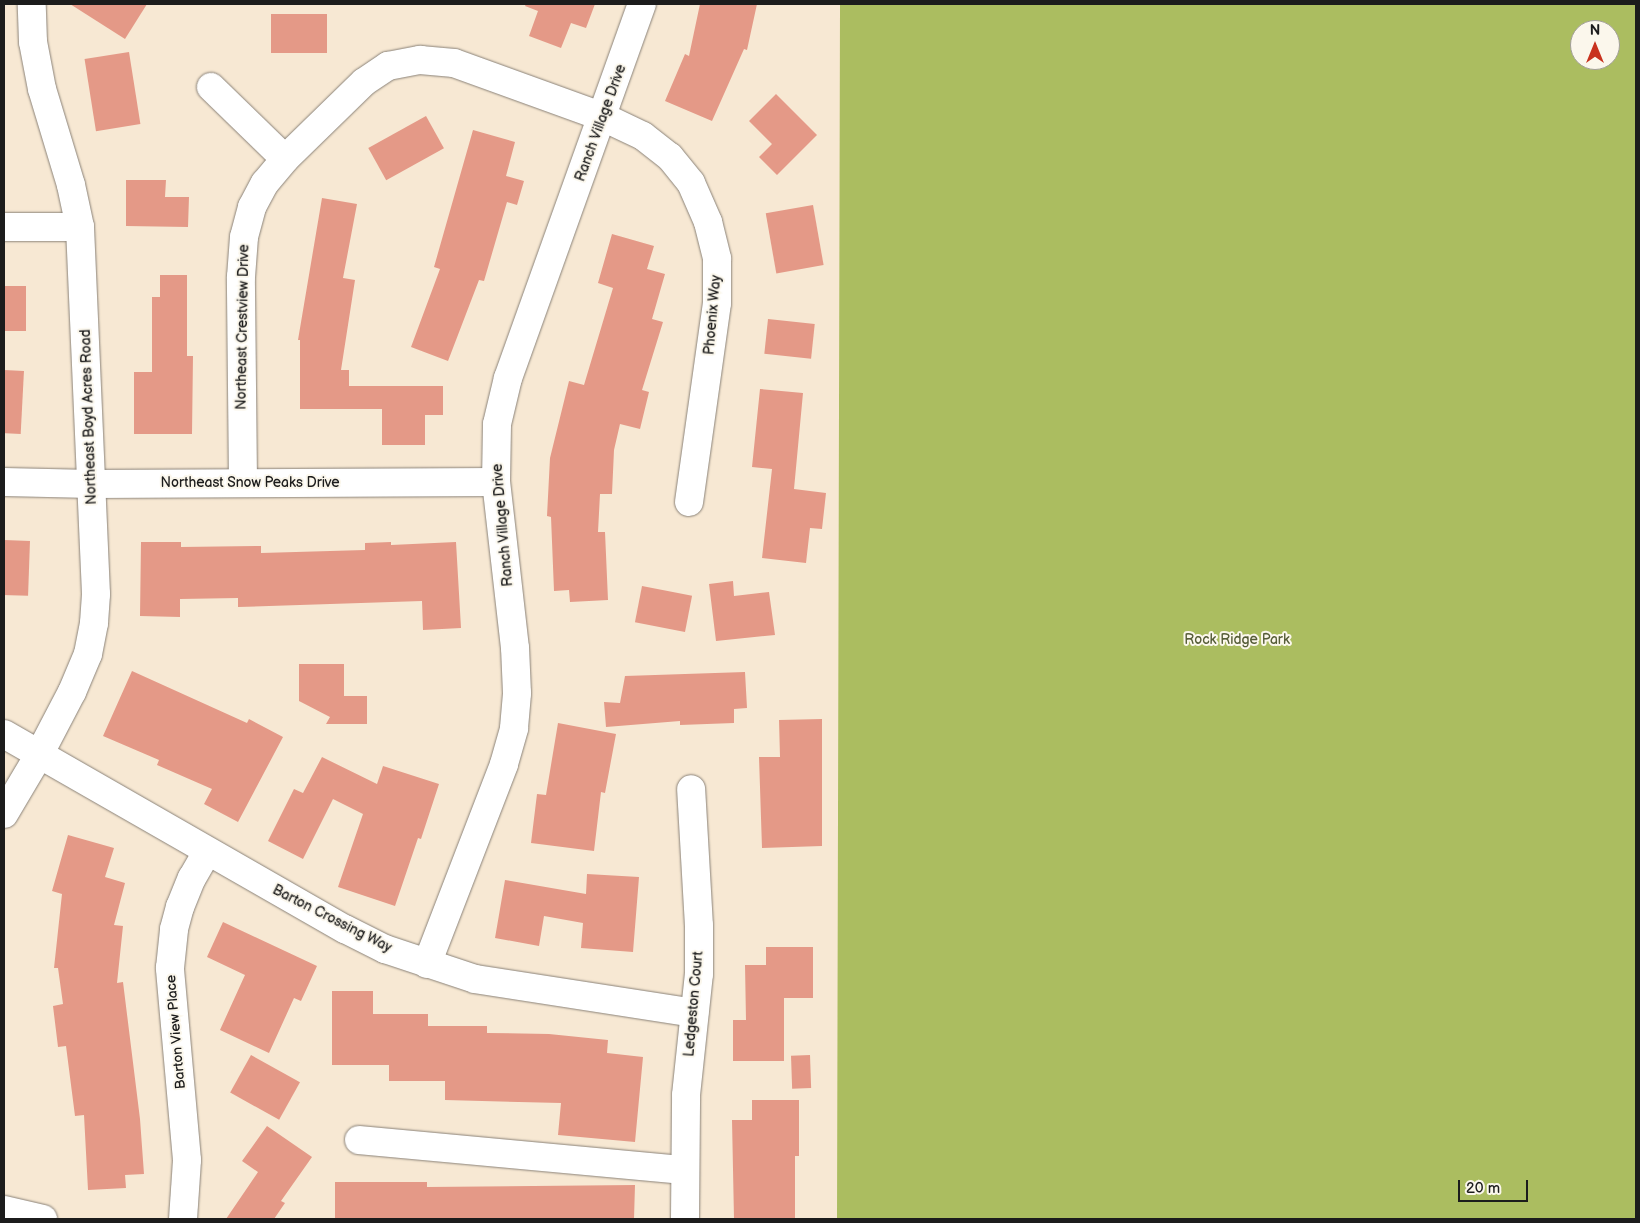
<!DOCTYPE html>
<style>
body{margin:0}
#map{position:relative;width:1640px;height:1223px;overflow:hidden;background:#f7e8d3;font-family:"Balsamiq Sans",sans-serif}
div>[style]{position:absolute}
[style*='--x']{left:calc(var(--x)*1px);top:calc(var(--y)*1px);width:calc(var(--w)*1px);rotate:calc(var(--a)*1deg)}
.green>*{inset:0;background:#abbd60}
.building>*{inset:0;background:#e49987;transform-origin:0 0}
.roads{filter:drop-shadow(0 0 1px #8a8278) drop-shadow(0 0 1px #8a8278)}
.minor>*{height:28px;margin:-14px;padding:0 14px;transform-origin:14px;border-radius:14px;background:#fff}
span{translate:-50% -50%;white-space:nowrap;text-align:center;line-height:1.15;-webkit-text-stroke:4px #fbf7ec;paint-order:stroke}
.street-label{font-size:14px;color:#1c1c1c}
.park-label{font-size:14px;color:#555c37}
.frame{position:absolute;inset:0;border:5px solid #1c1c1c;pointer-events:none}
.north{position:absolute;left:1570px;top:20px;width:50px;height:50px;box-sizing:border-box;background:#fbf7ec;border:1px solid #a29f99;border-radius:50%;rotate:0deg;font-size:14px;font-weight:700;line-height:20px;text-align:center;color:#1c1c1c}
.north::after{content:'';display:block;margin:auto;width:18px;height:22px;background:#c8321e;clip-path:polygon(50% 0,100% 100%,50% 72%,0 100%)}
.scale{position:absolute;left:1458px;top:1180px;width:70px;height:22px;box-sizing:border-box;border:2px solid #1c1c1c;border-top:0;padding-left:6px;font-size:15px;line-height:18px;white-space:nowrap;color:#1c1c1c;-webkit-text-stroke:4px #fbf7ec;paint-order:stroke}
</style>
<div id="map">
<div class="green">
<div style="clip-path:polygon(evenodd,840px 4px,1636px 4px,1636px 1219px,837px 1219px,840px 4px,1580px 30px,1610px 30px,1610px 60px,1580px 60px,1580px 30px)"></div>
</div>
<div class="building">
<div style="clip-path:polygon(70px 4px,147px 4px,125px 39px)"></div>
<div style="clip-path:polygon(526px 4px,595px 4px,586px 28px,571px 23px,561px 48px,529px 36px,538px 11px,525px 6px)"></div>
<div style="clip-path:polygon(700px 4px,757px 4px,747px 50px,744px 49px,712px 121px,665px 101px,685px 54px,689px 56px)"></div>
<div style="left:271px;top:14px;width:56px;height:39px"></div>
<div style="left:129px;top:52px;width:73px;height:45px;rotate:81deg"></div>
<div style="clip-path:polygon(776px 94px,817px 135px,777px 175px,759px 157px,772px 144px,749px 121px)"></div>
<div style="left:426px;top:116px;width:37px;height:66px;rotate:61deg"></div>
<div style="clip-path:polygon(473px 130px,515px 142px,506px 176px,524px 181px,517px 205px,507px 202px,484px 281px,479px 280px,448px 361px,411px 347px,440px 269px,434px 267px)"></div>
<div style="clip-path:polygon(126px 180px,166px 180px,165px 197px,189px 197px,188px 227px,126px 226px)"></div>
<div style="clip-path:polygon(322px 198px,357px 204px,343px 278px,355px 280px,341px 370px,349px 370px,349px 386px,443px 386px,443px 415px,425px 415px,425px 445px,382px 445px,382px 409px,300px 409px,300px 340px,298px 340px)"></div>
<div style="left:813px;top:205px;width:61px;height:48px;rotate:80deg"></div>
<div style="clip-path:polygon(612px 234px,654px 246px,647px 269px,665px 274px,652px 319px,663px 322px,642px 390px,649px 392px,640px 429px,620px 424px,614px 450px,612px 494px,600px 494px,598px 532px,605px 532px,608px 600px,570px 602px,569px 590px,554px 591px,551px 517px,547px 516px,550px 458px,569px 381px,584px 385px,613px 288px,598px 283px)"></div>
<div style="clip-path:polygon(160px 275px,187px 275px,187px 356px,193px 356px,192px 434px,134px 434px,134px 372px,152px 372px,152px 297px,160px 297px)"></div>
<div style="left:4px;top:286px;width:22px;height:45px"></div>
<div style="left:768px;top:319px;width:47px;height:35px;rotate:6deg"></div>
<div style="left:4px;top:370px;width:20px;height:63px;rotate:3deg"></div>
<div style="clip-path:polygon(760px 389px,803px 393px,794px 489px,826px 493px,822px 529px,810px 528px,806px 563px,762px 558px,772px 469px,752px 467px)"></div>
<div style="left:4px;top:540px;width:26px;height:55px;rotate:2deg"></div>
<div style="clip-path:polygon(141px 542px,181px 542px,181px 547px,261px 546px,261px 553px,365px 550px,365px 543px,391px 542px,391px 545px,456px 542px,461px 628px,423px 630px,422px 601px,238px 607px,238px 598px,180px 599px,180px 617px,140px 616px)"></div>
<div style="clip-path:polygon(733px 581px,734px 596px,769px 592px,775px 635px,716px 641px,709px 584px)"></div>
<div style="left:642px;top:586px;width:51px;height:37px;rotate:11deg"></div>
<div style="clip-path:polygon(299px 664px,344px 664px,344px 696px,367px 696px,367px 724px,326px 724px,330px 717px,299px 701px)"></div>
<div style="clip-path:polygon(132px 671px,247px 723px,249px 719px,283px 737px,238px 822px,204px 804px,212px 789px,157px 765px,159px 760px,103px 736px)"></div>
<div style="clip-path:polygon(745px 672px,747px 708px,734px 709px,734px 723px,680px 725px,680px 721px,606px 727px,604px 702px,620px 703px,625px 676px)"></div>
<div style="clip-path:polygon(822px 719px,822px 846px,762px 848px,759px 757px,780px 757px,779px 720px)"></div>
<div style="clip-path:polygon(558px 723px,616px 734px,605px 793px,601px 792px,594px 851px,531px 843px,537px 794px,546px 795px)"></div>
<div style="clip-path:polygon(322px 757px,377px 784px,383px 766px,439px 784px,421px 839px,418px 838px,395px 906px,338px 887px,363px 814px,333px 799px,303px 859px,268px 841px,294px 789px,303px 793px)"></div>
<div style="clip-path:polygon(68px 835px,114px 848px,105px 877px,125px 883px,114px 925px,123px 926px,117px 983px,123px 982px,140px 1119px,144px 1174px,125px 1175px,126px 1188px,88px 1190px,84px 1115px,75px 1116px,66px 1046px,58px 1047px,53px 1006px,63px 1004px,58px 968px,54px 968px,62px 894px,52px 891px)"></div>
<div style="clip-path:polygon(587px 874px,639px 877px,633px 952px,581px 948px,583px 923px,544px 916px,539px 946px,495px 938px,505px 880px,586px 894px)"></div>
<div style="clip-path:polygon(223px 922px,317px 966px,301px 1001px,294px 998px,269px 1053px,220px 1030px,245px 975px,207px 957px)"></div>
<div style="clip-path:polygon(766px 947px,813px 947px,813px 998px,784px 998px,784px 1061px,733px 1061px,733px 1020px,746px 1020px,745px 965px,766px 965px)"></div>
<div style="clip-path:polygon(332px 991px,373px 991px,373px 1014px,428px 1014px,428px 1026px,487px 1026px,487px 1033px,549px 1034px,608px 1040px,607px 1053px,643px 1057px,635px 1142px,558px 1135px,561px 1103px,445px 1100px,445px 1081px,389px 1081px,389px 1065px,332px 1065px)"></div>
<div style="left:251px;top:1055px;width:56px;height:43px;rotate:29deg"></div>
<div style="left:810px;top:1055px;width:33px;height:19px;rotate:88deg"></div>
<div style="clip-path:polygon(752px 1100px,799px 1100px,799px 1156px,795px 1156px,795px 1219px,734px 1219px,732px 1120px,752px 1120px)"></div>
<div style="clip-path:polygon(267px 1126px,312px 1157px,281px 1201px,285px 1203px,274px 1219px,226px 1219px,258px 1172px,242px 1161px)"></div>
<div style="clip-path:polygon(335px 1182px,427px 1182px,427px 1187px,635px 1185px,634px 1219px,335px 1219px)"></div>
</div>
<div class="roads">
<div class="minor">
<div style="--x:211;--y:87;--w:103;--a:44.2"></div>
<div style="--x:4;--y:227;--w:76;--a:0"></div>
<div style="--x:4;--y:482;--w:88;--a:1.3"></div>
<div style="--x:92;--y:484;--w:404;--a:-0.3"></div>
<div style="--x:243;--y:482;--w:205;--a:-90.6"></div>
<div style="--x:241;--y:277;--w:40;--a:-85.7"></div>
<div style="--x:244;--y:237;--w:31;--a:-75"></div>
<div style="--x:252;--y:207;--w:27;--a:-62"></div>
<div style="--x:265;--y:183;--w:31;--a:-50"></div>
<div style="--x:285;--y:159;--w:110;--a:-44.3"></div>
<div style="--x:364;--y:82;--w:29;--a:-34"></div>
<div style="--x:388;--y:66;--w:33;--a:-11"></div>
<div style="--x:420;--y:60;--w:34;--a:5"></div>
<div style="--x:454;--y:63;--w:158;--a:19.9"></div>
<div style="--x:603;--y:117;--w:44;--a:25.4"></div>
<div style="--x:643;--y:136;--w:34;--a:38"></div>
<div style="--x:670;--y:157;--w:33;--a:51"></div>
<div style="--x:691;--y:183;--w:43;--a:66.4"></div>
<div style="--x:708;--y:222;--w:38;--a:76"></div>
<div style="--x:717;--y:259;--w:44;--a:90"></div>
<div style="--x:717;--y:303;--w:201;--a:98"></div>
<div style="--x:4;--y:734;--w:393;--a:29.8"></div>
<div style="--x:345;--y:929;--w:45;--a:26.6"></div>
<div style="--x:385;--y:949;--w:95;--a:18.4"></div>
<div style="--x:475;--y:979;--w:222;--a:8.8"></div>
<div style="--x:4;--y:814;--w:69;--a:-59.3"></div>
<div style="--x:39;--y:755;--w:71;--a:-62.4"></div>
<div style="--x:72;--y:692;--w:41;--a:-67.2"></div>
<div style="--x:88;--y:654;--w:32;--a:-79"></div>
<div style="--x:94;--y:623;--w:29;--a:-86"></div>
<div style="--x:96;--y:594;--w:367;--a:-92.5"></div>
<div style="--x:80;--y:227;--w:43;--a:-102.1"></div>
<div style="--x:71;--y:185;--w:100;--a:-106.8"></div>
<div style="--x:42;--y:89;--w:48;--a:-100.8"></div>
<div style="--x:33;--y:42;--w:38;--a:-92"></div>
<div style="--x:427;--y:964;--w:214;--a:-68.9"></div>
<div style="--x:504;--y:764;--w:37;--a:-74"></div>
<div style="--x:514;--y:728;--w:35;--a:-85"></div>
<div style="--x:517;--y:693;--w:45;--a:-92.5"></div>
<div style="--x:515;--y:648;--w:167;--a:-96.5"></div>
<div style="--x:496;--y:482;--w:58;--a:-89"></div>
<div style="--x:497;--y:424;--w:47;--a:-76.6"></div>
<div style="--x:508;--y:378;--w:397;--a:-70.3"></div>
<div style="--x:359;--y:1140;--w:326;--a:5.3"></div>
<div style="--x:4;--y:1210;--w:40;--a:13"></div>
<div style="--x:183;--y:1219;--w:59;--a:-86.1"></div>
<div style="--x:187;--y:1160;--w:193;--a:-95.1"></div>
<div style="--x:170;--y:968;--w:39;--a:-84"></div>
<div style="--x:174;--y:929;--w:23;--a:-75"></div>
<div style="--x:180;--y:907;--w:31;--a:-68"></div>
<div style="--x:192;--y:878;--w:30;--a:-60"></div>
<div style="--x:685;--y:1219;--w:124;--a:-89.5"></div>
<div style="--x:686;--y:1095;--w:122;--a:-83.9"></div>
<div style="--x:699;--y:974;--w:48;--a:-90"></div>
<div style="--x:699;--y:926;--w:137;--a:-93.3"></div>
</div>
</div>
<div class="street-label">
<span style="left:601px;top:123px;rotate:-70deg">Ranch Village Drive</span>
<span style="left:713px;top:315px;rotate:-85deg">Phoenix Way</span>
<span style="left:243px;top:327px;rotate:-89deg">Northeast Crestview Drive</span>
<span style="left:89px;top:417px;rotate:-92deg">Northeast Boyd Acres Road</span>
<span style="left:250px;top:483px">Northeast Snow Peaks Drive</span>
<span style="left:503px;top:525px;rotate:-95deg">Ranch Village Drive</span>
<span style="left:332px;top:919px;rotate:27deg">Barton Crossing Way</span>
<span style="left:694px;top:1004px;rotate:-85deg">Ledgeston Court</span>
<span style="left:176px;top:1032px;rotate:-95deg">Barton View Place</span>
</div>
<div class="park-label">
<span style="left:1237px;top:640px">Rock Ridge Park</span>
</div>
<div class="frame"></div>
<div class="north">N</div>
<div class="scale">20 m</div>
</div>
